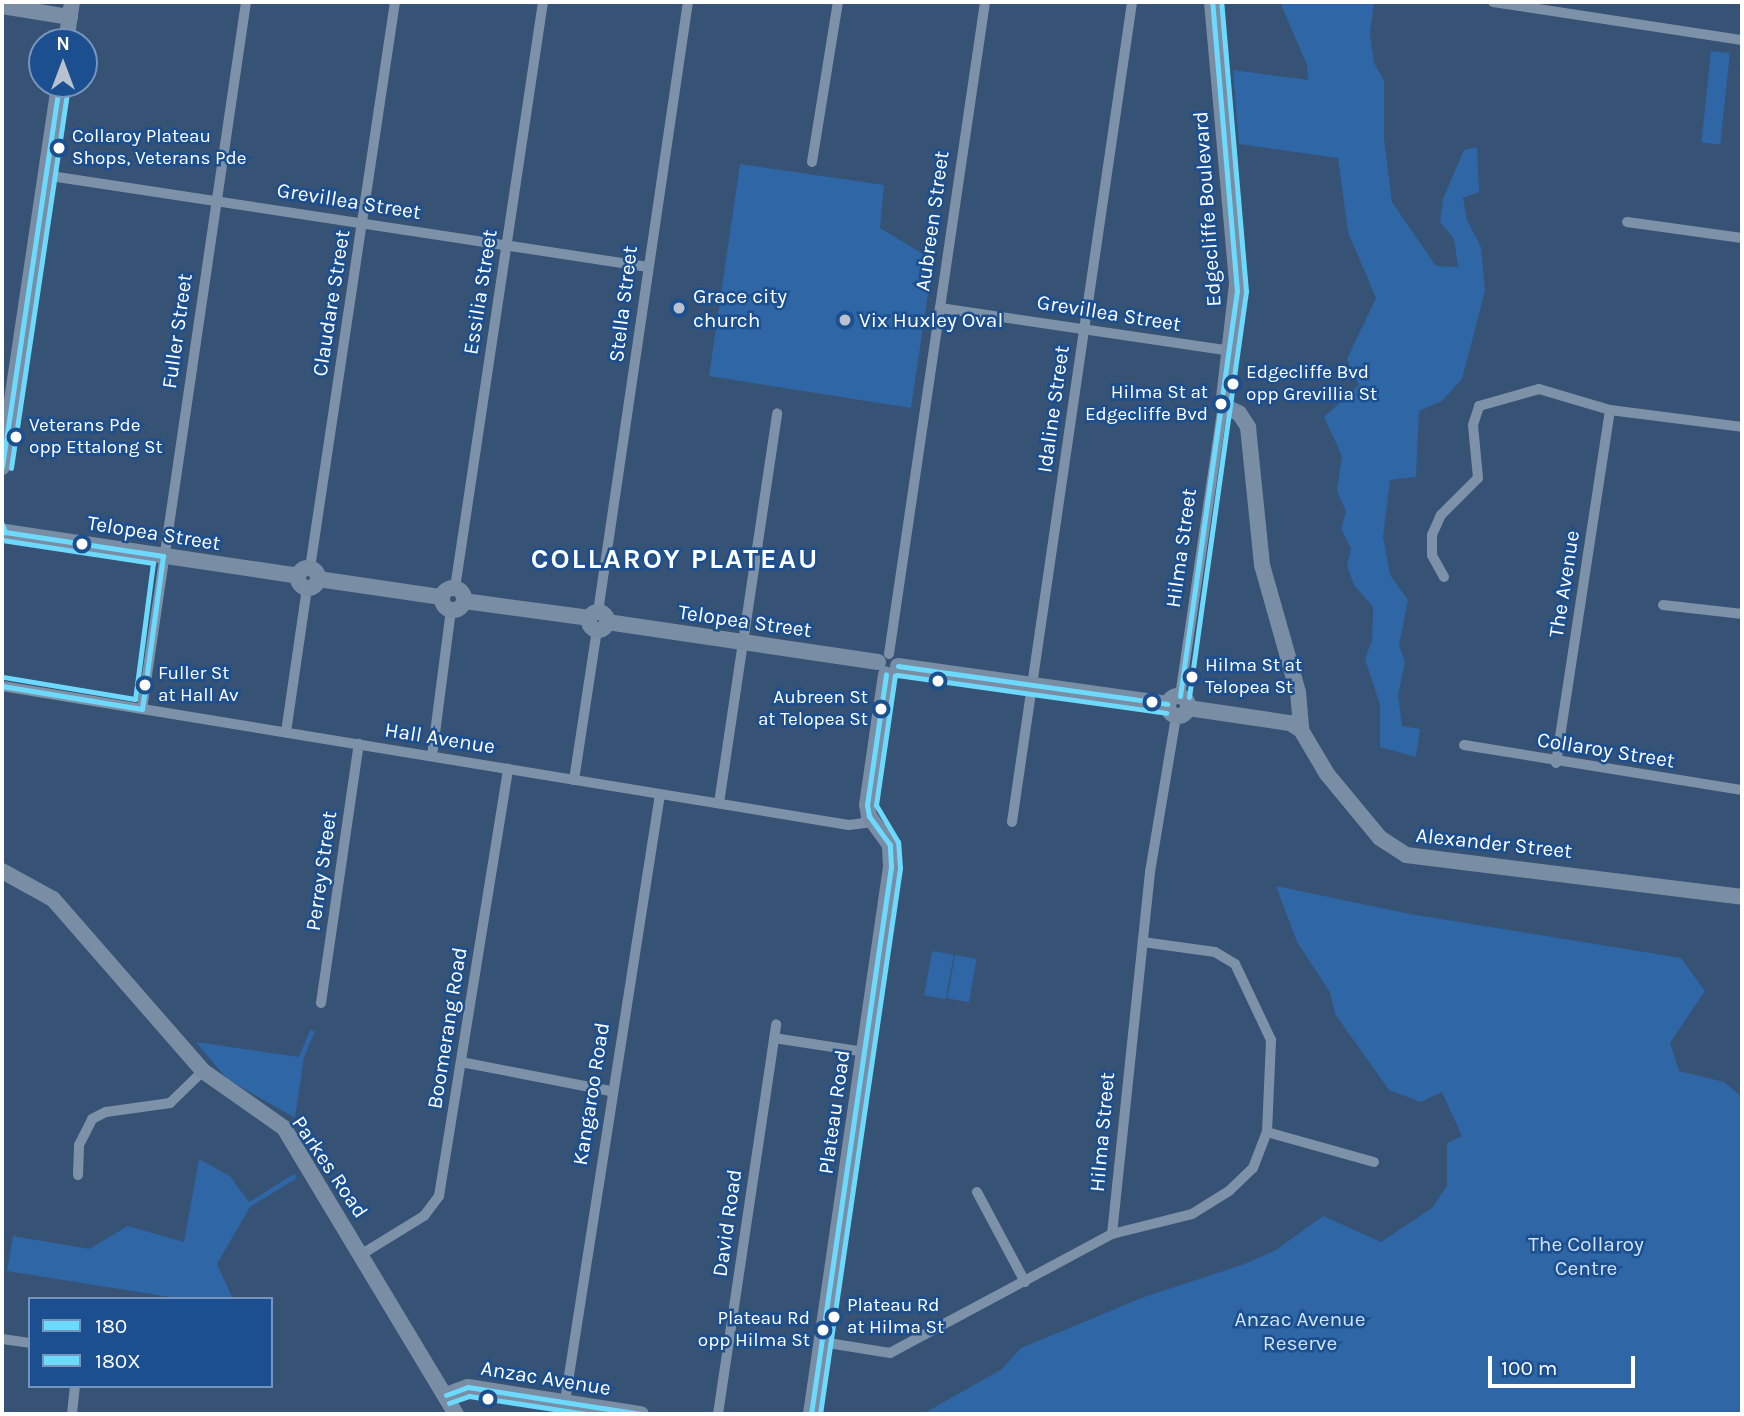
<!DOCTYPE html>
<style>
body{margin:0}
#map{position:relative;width:1744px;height:1416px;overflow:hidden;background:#365274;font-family:Karla,sans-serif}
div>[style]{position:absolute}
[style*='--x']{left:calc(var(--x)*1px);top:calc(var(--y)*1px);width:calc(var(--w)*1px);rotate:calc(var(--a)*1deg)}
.green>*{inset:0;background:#2f66a5;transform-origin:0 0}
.street>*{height:10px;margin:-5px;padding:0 5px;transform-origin:5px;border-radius:5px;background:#7d92a8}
.secondary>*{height:16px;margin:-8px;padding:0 8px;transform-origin:8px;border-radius:8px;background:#798da4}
.secondary>.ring{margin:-8px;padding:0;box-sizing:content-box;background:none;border:16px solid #798da4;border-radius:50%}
.bus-1>*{height:5px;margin:-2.5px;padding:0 2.5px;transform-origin:2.5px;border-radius:2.5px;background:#6ddafd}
.bus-2>*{height:5px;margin:-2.5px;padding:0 2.5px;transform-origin:2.5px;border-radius:2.5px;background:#6ddafd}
.dots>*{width:19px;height:19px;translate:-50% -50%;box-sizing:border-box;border:4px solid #1b4f8f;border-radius:50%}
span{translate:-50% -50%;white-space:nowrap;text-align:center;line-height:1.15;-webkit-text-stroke:5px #1b4f8f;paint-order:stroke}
.bus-label{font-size:19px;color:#fff}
.left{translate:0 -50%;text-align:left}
.right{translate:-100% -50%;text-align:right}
.street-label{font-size:21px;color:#fff}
.poi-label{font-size:21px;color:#fff}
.park-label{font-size:21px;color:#cfe3fa}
.district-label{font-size:28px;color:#fff;font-weight:700;letter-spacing:2px}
.frame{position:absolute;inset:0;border:4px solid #fff;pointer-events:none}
.legend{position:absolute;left:28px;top:1297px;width:245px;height:91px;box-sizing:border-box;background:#1b4f8f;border:2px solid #7695bc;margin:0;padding:9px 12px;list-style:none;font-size:21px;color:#fff}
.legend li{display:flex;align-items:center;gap:14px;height:35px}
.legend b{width:35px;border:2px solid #7695bc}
.north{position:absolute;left:28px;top:28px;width:70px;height:70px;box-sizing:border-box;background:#1b4f8f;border:2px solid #7695bc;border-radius:50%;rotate:0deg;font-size:19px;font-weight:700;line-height:28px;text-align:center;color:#fff}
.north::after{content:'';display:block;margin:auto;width:24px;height:32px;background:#b9c2ce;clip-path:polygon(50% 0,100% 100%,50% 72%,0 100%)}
.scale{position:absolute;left:1488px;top:1356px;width:147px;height:32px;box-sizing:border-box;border:4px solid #fff;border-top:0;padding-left:9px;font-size:21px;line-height:24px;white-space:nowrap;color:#fff;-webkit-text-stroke:5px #1b4f8f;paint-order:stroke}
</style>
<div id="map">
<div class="green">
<div style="clip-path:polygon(1280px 2px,1374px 2px,1370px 33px,1374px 63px,1384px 81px,1384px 138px,1392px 202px,1436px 266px,1458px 267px,1454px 239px,1440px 222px,1443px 199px,1464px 150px,1477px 147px,1479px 192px,1463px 198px,1467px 220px,1481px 247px,1485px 291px,1462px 379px,1442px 401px,1419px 411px,1416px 477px,1390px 480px,1383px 537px,1390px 575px,1408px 600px,1399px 645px,1405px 662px,1398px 695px,1402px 726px,1420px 729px,1416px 757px,1380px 747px,1380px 705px,1365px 659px,1372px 640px,1373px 607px,1354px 585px,1347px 566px,1351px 548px,1341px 529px,1346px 512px,1337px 490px,1342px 456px,1324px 417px,1359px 385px,1347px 359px,1376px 298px,1348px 232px,1338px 158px,1239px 144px,1233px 70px,1308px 80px,1307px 65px)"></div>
<div style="left:1711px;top:51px;width:19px;height:92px;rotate:6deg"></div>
<div style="clip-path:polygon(740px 164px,884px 185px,880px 228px,933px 260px,911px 408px,709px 376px)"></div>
<div style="clip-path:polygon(1276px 886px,1410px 914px,1681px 958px,1705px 991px,1670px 1043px,1679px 1071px,1724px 1082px,1742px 1097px,1742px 1414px,923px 1414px,1002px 1369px,1021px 1348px,1144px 1297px,1242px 1265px,1276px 1250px,1323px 1216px,1381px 1242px,1432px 1208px,1447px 1186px,1447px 1143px,1462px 1136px,1442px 1092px,1421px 1102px,1389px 1090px,1335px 1014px,1330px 992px,1297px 942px)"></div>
<div style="left:932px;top:951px;width:22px;height:45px;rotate:10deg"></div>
<div style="left:955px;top:955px;width:22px;height:44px;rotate:10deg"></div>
<div style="clip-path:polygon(310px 1030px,315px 1031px,304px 1057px,295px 1118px,227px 1079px,196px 1042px,299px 1057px)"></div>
<div style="clip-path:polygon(199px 1159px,230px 1176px,249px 1202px,294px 1174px,297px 1178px,250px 1207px,217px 1264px,233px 1299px,182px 1299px,7px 1271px,13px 1236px,89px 1249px,128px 1226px,184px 1242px)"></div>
</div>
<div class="street">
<div style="--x:1493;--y:2;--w:252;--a:8.7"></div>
<div style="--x:812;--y:162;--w:162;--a:-80.8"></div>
<div style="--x:44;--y:175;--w:611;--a:8.66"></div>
<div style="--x:1627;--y:222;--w:116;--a:7.9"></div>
<div style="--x:940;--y:308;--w:293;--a:8.4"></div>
<div style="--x:310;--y:568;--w:572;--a:-81.46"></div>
<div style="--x:1444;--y:577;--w:25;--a:-119"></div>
<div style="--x:1432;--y:555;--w:20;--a:-90"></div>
<div style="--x:1432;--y:535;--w:22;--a:-66"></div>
<div style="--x:1441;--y:515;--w:52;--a:-45"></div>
<div style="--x:1478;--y:478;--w:53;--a:-95.4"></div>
<div style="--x:1473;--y:425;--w:20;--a:-72"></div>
<div style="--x:1479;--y:406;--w:62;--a:-15.8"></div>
<div style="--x:1539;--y:389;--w:74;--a:16.5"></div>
<div style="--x:1610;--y:410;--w:133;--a:7.3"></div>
<div style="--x:455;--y:588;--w:593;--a:-81.46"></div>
<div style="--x:1663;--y:605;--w:80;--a:6.5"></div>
<div style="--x:598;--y:612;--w:617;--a:-81.61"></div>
<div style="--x:889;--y:654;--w:659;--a:-81.62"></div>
<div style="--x:2;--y:686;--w:858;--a:9.32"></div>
<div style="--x:849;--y:825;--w:24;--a:-7"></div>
<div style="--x:1180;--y:696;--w:293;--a:-81.6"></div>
<div style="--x:142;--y:709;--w:715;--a:-81.63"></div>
<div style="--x:286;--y:732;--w:146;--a:-81.7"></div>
<div style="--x:1464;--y:745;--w:282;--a:9.2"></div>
<div style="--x:432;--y:756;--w:148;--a:-82.6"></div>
<div style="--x:1556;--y:763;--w:357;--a:-81.3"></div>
<div style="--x:574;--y:780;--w:152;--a:-81.3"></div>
<div style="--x:719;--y:803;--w:394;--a:-81.5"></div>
<div style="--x:1012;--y:822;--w:829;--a:-81.67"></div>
<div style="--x:321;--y:1003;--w:262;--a:-81.7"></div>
<div style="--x:774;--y:1038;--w:91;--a:8.8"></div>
<div style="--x:461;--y:1062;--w:152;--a:11"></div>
<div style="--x:1267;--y:1132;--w:111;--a:15.7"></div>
<div style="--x:78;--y:1175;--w:30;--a:-88"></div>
<div style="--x:79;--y:1145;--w:29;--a:-63"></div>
<div style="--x:92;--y:1119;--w:16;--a:-27"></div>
<div style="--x:106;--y:1112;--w:65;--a:-8"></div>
<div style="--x:170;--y:1103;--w:46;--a:-44.1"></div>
<div style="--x:977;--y:1192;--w:102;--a:61.9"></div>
<div style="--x:1112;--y:1234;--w:82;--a:-14"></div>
<div style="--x:1192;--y:1214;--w:44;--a:-31.9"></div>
<div style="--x:1229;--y:1191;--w:33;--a:-44"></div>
<div style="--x:1253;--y:1168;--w:39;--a:-69"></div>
<div style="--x:1267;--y:1132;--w:92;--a:-87.5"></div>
<div style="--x:1271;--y:1040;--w:84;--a:-115.3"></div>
<div style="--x:1235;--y:964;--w:23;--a:-149"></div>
<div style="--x:1215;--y:952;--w:73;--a:-172.1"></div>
<div style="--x:362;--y:1254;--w:73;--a:-31.5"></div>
<div style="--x:424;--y:1216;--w:25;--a:-53"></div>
<div style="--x:439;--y:1196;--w:433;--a:-80.8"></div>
<div style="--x:2;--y:1339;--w:28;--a:8"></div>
<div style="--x:822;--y:1342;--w:69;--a:9.2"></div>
<div style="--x:890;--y:1353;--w:252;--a:-28.2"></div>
<div style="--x:1112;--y:1234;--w:364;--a:-84"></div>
<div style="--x:1150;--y:872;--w:158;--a:-80.5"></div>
<div style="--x:565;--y:1401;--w:614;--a:-81.1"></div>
<div style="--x:72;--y:1414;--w:28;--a:-84"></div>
<div style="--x:718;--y:1414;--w:394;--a:-81.5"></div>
</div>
<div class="secondary">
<div style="--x:1212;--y:2;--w:283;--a:84.9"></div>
<div style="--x:1237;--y:284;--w:123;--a:96.5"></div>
<div style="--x:1223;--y:406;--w:17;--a:24"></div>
<div style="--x:1239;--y:413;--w:17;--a:57"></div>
<div style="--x:1248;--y:427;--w:139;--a:84.2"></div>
<div style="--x:1262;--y:565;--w:132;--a:74.2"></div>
<div style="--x:1298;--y:692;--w:38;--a:85"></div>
<div style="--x:2;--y:6;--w:69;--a:9.2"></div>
<div style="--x:66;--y:42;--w:40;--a:-81.5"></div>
<div style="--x:2;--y:467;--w:387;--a:-81.5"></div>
<div style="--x:5;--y:532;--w:296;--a:8.5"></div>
<div class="ring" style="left:298px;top:568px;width:4px;height:4px"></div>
<div style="--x:318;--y:579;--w:125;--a:8.3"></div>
<div class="ring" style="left:442px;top:588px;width:6px;height:6px"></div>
<div style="--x:464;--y:601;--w:127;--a:7.7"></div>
<div class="ring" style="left:589px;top:612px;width:2px;height:2px"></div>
<div style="--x:607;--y:622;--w:274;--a:8.4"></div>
<div style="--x:898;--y:666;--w:272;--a:8"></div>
<div class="ring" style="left:1168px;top:696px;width:4px;height:4px"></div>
<div style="--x:1188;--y:708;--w:103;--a:8.4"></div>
<div style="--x:1290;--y:723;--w:13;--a:32"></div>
<div style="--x:1301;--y:730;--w:51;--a:59.4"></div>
<div style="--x:1327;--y:774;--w:83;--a:50.4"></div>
<div style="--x:1380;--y:838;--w:31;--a:33"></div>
<div style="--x:1406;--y:855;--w:339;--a:7.1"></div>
<div style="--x:2;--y:871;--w:58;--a:28.8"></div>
<div style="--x:53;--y:899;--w:228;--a:48.9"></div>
<div style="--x:203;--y:1071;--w:99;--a:35.1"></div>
<div style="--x:284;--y:1128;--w:334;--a:59"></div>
<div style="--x:446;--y:1395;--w:23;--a:-20"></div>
<div style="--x:468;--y:1387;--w:175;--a:8.9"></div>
<div style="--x:811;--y:1414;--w:553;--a:-81.68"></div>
<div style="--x:891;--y:867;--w:22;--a:-93"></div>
<div style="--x:890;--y:845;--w:36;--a:-126"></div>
<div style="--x:869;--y:816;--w:11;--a:-100"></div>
<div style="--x:867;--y:805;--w:132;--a:-81.7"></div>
</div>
<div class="bus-1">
<div style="--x:2;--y:467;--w:387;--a:-81.5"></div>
<div style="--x:2;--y:524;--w:9;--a:69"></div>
<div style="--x:5;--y:532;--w:160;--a:8.6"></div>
<div style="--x:163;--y:556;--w:154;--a:97.8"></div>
<div style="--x:142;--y:709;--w:142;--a:-170.7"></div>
<div style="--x:898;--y:666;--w:272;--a:8"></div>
<div style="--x:1180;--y:696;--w:409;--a:-82"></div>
<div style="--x:1237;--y:291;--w:290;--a:-94.9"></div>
<div style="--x:446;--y:1395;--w:23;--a:-20"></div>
<div style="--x:468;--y:1387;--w:175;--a:8.9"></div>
<div style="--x:811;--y:1414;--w:553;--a:-81.68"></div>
<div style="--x:891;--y:867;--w:22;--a:-93"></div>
<div style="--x:890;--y:845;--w:36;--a:-126"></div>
<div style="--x:869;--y:816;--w:11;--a:-100"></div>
<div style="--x:867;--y:805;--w:132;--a:-81.7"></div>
</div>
<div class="bus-2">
<div style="--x:11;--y:468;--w:387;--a:-81.5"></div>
<div style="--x:2;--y:540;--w:153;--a:8.7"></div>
<div style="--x:153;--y:563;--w:137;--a:97.5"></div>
<div style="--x:135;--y:699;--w:134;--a:-170.5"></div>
<div style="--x:897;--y:675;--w:272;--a:8"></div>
<div style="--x:1189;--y:697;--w:410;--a:-82"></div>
<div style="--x:1246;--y:291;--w:290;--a:-94.9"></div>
<div style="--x:449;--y:1403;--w:21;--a:-19"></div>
<div style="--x:469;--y:1396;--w:118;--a:8.7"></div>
<div style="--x:820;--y:1414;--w:552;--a:-81.66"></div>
<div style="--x:900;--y:868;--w:26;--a:-94"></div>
<div style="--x:898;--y:842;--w:43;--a:-120.7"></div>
<div style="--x:876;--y:805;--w:131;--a:-81.7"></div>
</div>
<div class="dots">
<div style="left:59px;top:148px;background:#fff"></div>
<div style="left:679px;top:308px;background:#b9c2ce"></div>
<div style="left:845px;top:320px;background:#b9c2ce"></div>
<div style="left:1233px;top:384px;background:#fff"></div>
<div style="left:1221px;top:404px;background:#fff"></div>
<div style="left:16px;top:437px;background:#fff"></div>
<div style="left:82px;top:544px;background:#fff"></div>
<div style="left:1192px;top:677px;background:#fff"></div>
<div style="left:938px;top:681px;background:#fff"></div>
<div style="left:145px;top:685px;background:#fff"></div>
<div style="left:1152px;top:702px;background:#fff"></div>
<div style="left:881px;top:709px;background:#fff"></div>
<div style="left:834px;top:1317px;background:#fff"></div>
<div style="left:823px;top:1330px;background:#fff"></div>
<div style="left:488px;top:1399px;background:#fff"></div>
</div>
<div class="bus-label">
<span class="left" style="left:72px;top:148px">Collaroy Plateau<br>Shops, Veterans Pde</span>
<span class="left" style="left:1246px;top:384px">Edgecliffe Bvd<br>opp Grevillia St</span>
<span class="right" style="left:1208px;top:404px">Hilma St at<br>Edgecliffe Bvd</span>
<span class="left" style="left:29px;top:437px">Veterans Pde<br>opp Ettalong St</span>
<span class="left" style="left:1205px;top:677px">Hilma St at<br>Telopea St</span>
<span class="left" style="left:158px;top:685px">Fuller St<br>at Hall Av</span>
<span class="right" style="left:868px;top:709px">Aubreen St<br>at Telopea St</span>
<span class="left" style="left:847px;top:1317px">Plateau Rd<br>at Hilma St</span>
<span class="right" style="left:810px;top:1330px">Plateau Rd<br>opp Hilma St</span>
</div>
<div class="street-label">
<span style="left:349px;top:201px;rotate:9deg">Grevillea Street</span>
<span style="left:1207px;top:209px;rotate:-94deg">Edgecliffe Boulevard</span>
<span style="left:932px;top:221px;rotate:-82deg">Aubreen Street</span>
<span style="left:480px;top:292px;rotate:-81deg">Essilia Street</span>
<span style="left:331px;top:303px;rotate:-81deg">Claudare Street</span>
<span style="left:623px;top:304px;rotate:-83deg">Stella Street</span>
<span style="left:1109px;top:313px;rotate:9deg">Grevillea Street</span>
<span style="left:177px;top:331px;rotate:-82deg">Fuller Street</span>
<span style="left:1053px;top:409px;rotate:-82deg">Idaline Street</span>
<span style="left:154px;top:533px;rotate:9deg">Telopea Street</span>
<span style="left:1181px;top:548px;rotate:-82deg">Hilma Street</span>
<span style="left:1564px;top:584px;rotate:-81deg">The Avenue</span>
<span style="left:745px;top:621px;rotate:8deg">Telopea Street</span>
<span style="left:440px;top:738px;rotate:9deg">Hall Avenue</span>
<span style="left:1606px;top:750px;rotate:9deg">Collaroy Street</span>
<span style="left:1494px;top:843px;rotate:6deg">Alexander Street</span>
<span style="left:321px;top:871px;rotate:-82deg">Perrey Street</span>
<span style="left:447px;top:1028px;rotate:-81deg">Boomerang Road</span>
<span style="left:591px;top:1094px;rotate:-81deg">Kangaroo Road</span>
<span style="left:834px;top:1112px;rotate:-82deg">Plateau Road</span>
<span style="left:1102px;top:1132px;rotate:-85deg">Hilma Street</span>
<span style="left:330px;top:1167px;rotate:56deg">Parkes Road</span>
<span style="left:727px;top:1223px;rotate:-82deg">David Road</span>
<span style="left:546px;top:1378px;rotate:9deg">Anzac Avenue</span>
</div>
<div class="poi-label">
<span class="left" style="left:693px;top:308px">Grace city<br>church</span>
<span class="left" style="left:859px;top:320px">Vix Huxley Oval</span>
</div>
<div class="park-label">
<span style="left:1586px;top:1256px">The Collaroy<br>Centre</span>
<span style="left:1300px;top:1331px">Anzac Avenue<br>Reserve</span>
</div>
<div class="district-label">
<span style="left:675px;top:559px">COLLAROY PLATEAU</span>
</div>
<div class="frame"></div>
<ul class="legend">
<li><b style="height:9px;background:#6ddafd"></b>180</li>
<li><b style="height:9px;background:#6ddafd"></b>180X</li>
</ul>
<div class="north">N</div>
<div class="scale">100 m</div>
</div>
